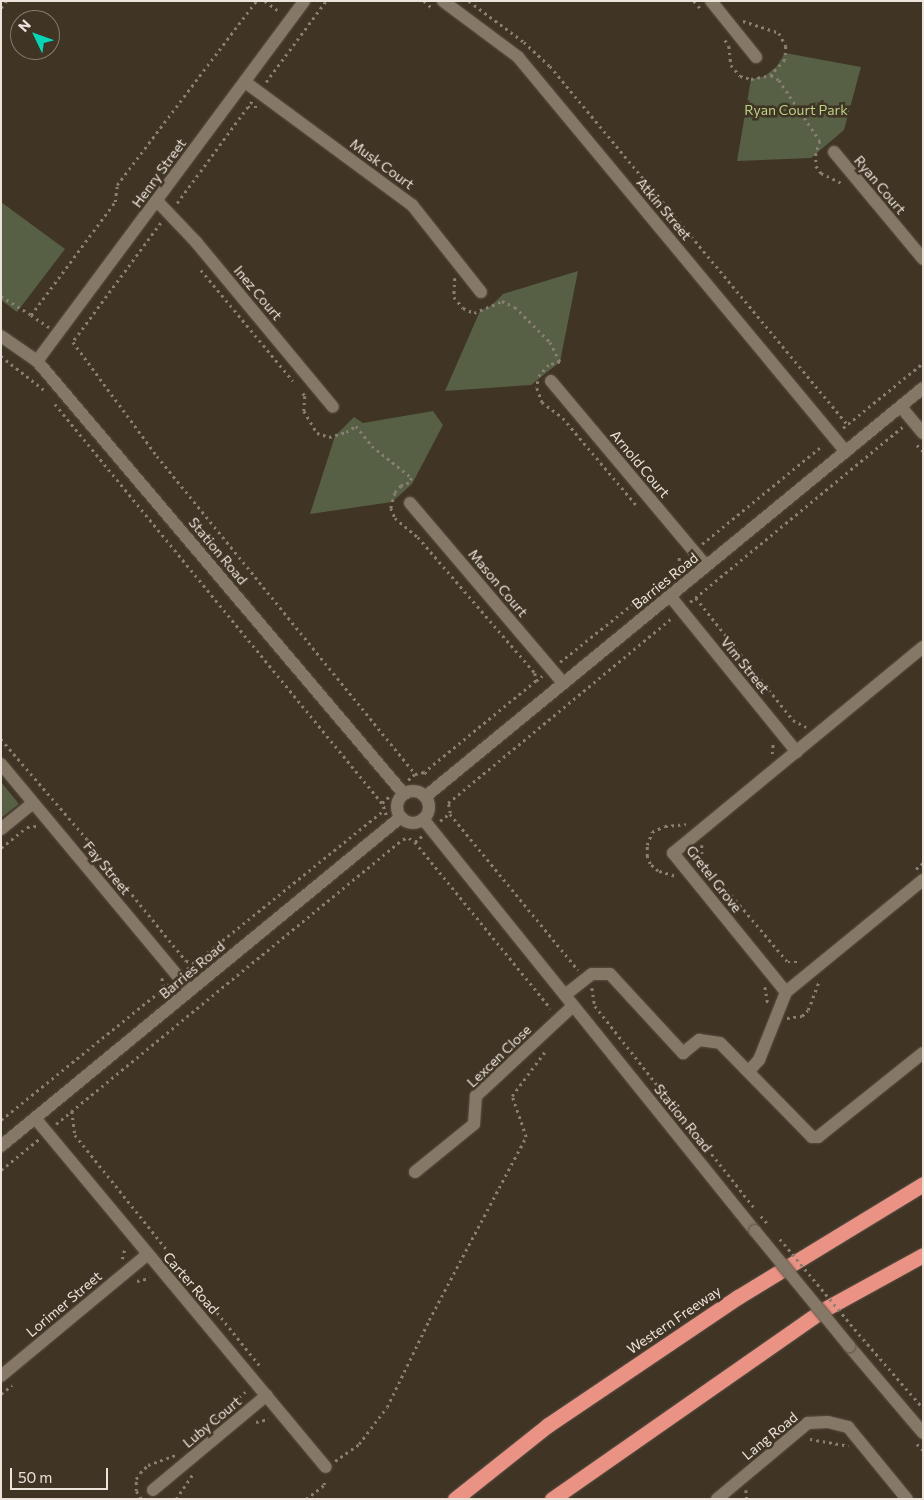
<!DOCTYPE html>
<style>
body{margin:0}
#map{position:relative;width:924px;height:1500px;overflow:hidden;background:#403425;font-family:Commissioner,sans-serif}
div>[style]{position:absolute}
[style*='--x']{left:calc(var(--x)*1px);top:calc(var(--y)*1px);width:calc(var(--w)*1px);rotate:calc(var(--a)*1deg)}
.green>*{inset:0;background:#575f44}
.path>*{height:2.5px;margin-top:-1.25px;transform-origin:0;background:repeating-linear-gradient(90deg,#897f72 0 2.5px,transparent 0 6.5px)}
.roads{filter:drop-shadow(0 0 1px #5a5043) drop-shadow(0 0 1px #5a5043)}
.minor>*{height:12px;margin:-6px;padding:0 6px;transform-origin:6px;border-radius:6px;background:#867867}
.minor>.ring{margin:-6px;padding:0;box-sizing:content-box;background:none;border:12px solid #867867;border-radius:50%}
.highway>*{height:15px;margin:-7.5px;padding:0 7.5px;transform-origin:7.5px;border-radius:7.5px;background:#ea9384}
.path-bridge>*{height:2.5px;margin-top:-1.25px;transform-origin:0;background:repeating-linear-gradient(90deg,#897f72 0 2.5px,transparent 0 6.5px)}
.bridges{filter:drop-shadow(0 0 1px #5a5043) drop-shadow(0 0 1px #5a5043)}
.minor-bridge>*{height:12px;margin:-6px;padding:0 6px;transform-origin:6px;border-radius:6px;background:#867867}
span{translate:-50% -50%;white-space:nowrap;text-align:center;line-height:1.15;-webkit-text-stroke:5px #403425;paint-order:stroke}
.park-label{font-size:14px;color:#bcd086}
.street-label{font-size:14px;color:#ece4db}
.frame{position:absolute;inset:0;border:2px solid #ece4db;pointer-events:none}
.north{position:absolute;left:10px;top:10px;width:50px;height:50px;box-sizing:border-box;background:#403425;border:1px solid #857a6e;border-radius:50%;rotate:312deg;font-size:14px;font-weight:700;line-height:20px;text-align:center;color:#ece4db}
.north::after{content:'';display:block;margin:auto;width:18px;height:22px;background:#07d5b6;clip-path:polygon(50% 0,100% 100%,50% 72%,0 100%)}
.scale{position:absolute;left:10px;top:1468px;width:98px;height:22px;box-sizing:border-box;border:2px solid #ece4db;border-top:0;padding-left:6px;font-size:15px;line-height:18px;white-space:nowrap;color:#ece4db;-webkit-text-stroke:4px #403425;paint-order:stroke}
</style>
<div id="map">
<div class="green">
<div style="clip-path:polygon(785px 53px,861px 67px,844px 130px,811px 158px,737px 161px,751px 79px,765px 76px,777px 66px)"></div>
<div style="clip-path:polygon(1px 202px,65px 249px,17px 312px,1px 300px)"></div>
<div style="clip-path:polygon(578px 271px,560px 362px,531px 385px,445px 391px,480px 311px,492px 305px,503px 294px)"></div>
<div style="clip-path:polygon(433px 411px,443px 425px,412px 484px,392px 502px,310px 514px,335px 436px,354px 417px,363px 423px)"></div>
<div style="clip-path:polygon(1px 782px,19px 804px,1px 818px)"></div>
</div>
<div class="path">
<div style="--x:265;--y:1;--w:19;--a:36"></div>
<div style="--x:424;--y:1;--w:11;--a:41"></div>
<div style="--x:469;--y:1;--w:69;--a:36.7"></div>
<div style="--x:524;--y:42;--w:35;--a:43"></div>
<div style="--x:550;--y:66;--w:467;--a:50.3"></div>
<div style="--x:694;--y:1;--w:9;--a:49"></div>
<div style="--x:1;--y:8;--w:9;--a:-54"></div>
<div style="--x:743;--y:21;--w:38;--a:18"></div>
<div style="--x:779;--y:33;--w:15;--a:62"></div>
<div style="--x:786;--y:46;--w:14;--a:94"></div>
<div style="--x:785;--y:60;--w:21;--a:133"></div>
<div style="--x:725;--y:40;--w:7;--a:56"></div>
<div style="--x:729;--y:46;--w:19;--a:84"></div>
<div style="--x:731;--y:65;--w:14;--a:51"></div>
<div style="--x:740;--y:76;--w:11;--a:15"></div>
<div style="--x:751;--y:79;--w:20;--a:-11"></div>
<div style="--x:771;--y:75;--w:9;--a:32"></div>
<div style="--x:779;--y:80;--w:73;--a:56.1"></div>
<div style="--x:820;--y:141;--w:13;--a:108"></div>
<div style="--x:816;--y:153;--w:13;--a:90"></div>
<div style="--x:816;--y:166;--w:9;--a:54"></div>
<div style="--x:821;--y:173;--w:25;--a:26"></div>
<div style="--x:266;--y:82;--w:101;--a:-53.5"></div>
<div style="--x:248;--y:107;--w:11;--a:0"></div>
<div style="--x:177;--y:203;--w:127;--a:-53.7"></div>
<div style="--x:161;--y:223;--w:148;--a:126.5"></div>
<div style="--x:73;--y:342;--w:142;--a:53.6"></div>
<div style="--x:157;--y:456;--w:409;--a:50.9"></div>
<div style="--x:201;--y:270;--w:144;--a:50.3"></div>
<div style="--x:455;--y:278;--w:19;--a:93"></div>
<div style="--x:454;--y:297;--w:14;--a:51"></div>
<div style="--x:463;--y:308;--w:12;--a:24"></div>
<div style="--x:474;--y:313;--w:30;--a:-23"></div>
<div style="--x:502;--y:301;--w:14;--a:25"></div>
<div style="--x:515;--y:307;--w:49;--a:45"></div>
<div style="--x:550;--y:342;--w:22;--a:63"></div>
<div style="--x:560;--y:362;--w:11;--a:165"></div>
<div style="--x:549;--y:365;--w:15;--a:132"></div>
<div style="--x:1;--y:296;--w:36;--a:32"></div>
<div style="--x:31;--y:315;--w:141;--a:-53.4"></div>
<div style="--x:115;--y:202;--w:17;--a:-83"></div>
<div style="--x:117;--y:185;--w:231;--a:-52.9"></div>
<div style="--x:31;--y:315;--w:22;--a:34"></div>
<div style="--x:1;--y:356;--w:55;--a:38.3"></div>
<div style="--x:538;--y:381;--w:7;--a:98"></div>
<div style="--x:537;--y:388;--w:15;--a:70"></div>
<div style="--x:542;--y:402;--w:26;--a:37"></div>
<div style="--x:563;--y:418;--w:116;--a:49.9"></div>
<div style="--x:303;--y:393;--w:4;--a:56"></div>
<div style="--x:305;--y:396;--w:15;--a:94"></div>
<div style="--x:304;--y:411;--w:26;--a:59"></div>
<div style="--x:317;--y:433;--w:13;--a:18"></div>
<div style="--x:329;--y:437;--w:18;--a:-16"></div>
<div style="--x:346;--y:432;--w:12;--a:-31"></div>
<div style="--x:356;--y:426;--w:26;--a:51"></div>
<div style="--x:372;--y:446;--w:51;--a:38.7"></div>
<div style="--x:412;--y:478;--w:6;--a:121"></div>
<div style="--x:409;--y:483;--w:9;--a:159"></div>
<div style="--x:401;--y:486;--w:9;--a:131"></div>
<div style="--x:395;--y:493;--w:16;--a:105"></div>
<div style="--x:391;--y:508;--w:11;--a:68"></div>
<div style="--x:395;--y:518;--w:30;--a:40"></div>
<div style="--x:418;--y:537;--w:179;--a:49.3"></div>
<div style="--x:535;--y:673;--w:8;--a:83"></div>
<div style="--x:536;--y:681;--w:144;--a:140.7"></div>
<div style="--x:55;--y:404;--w:516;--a:50.66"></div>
<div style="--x:843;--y:428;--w:103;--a:-39.1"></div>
<div style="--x:917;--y:445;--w:8;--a:45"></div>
<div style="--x:702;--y:544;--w:156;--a:-39.3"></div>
<div style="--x:696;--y:598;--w:156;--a:51.5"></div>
<div style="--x:793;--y:720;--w:15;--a:28"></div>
<div style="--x:690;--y:602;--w:275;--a:-39.5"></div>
<div style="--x:560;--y:662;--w:152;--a:-38.6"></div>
<div style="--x:679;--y:567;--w:13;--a:-90"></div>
<div style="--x:536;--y:681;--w:8;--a:-40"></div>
<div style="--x:1;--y:739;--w:132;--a:49.3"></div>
<div style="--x:87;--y:839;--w:157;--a:50.9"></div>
<div style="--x:186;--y:961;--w:9;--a:6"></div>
<div style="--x:772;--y:754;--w:11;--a:-85"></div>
<div style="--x:408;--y:780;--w:9;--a:-41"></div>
<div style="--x:415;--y:774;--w:10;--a:-11"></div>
<div style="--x:425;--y:772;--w:6;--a:51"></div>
<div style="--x:450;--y:814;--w:202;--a:50.6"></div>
<div style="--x:386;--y:815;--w:13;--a:-108"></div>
<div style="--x:382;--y:803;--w:12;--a:-42"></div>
<div style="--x:440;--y:821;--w:13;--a:-39"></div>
<div style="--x:450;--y:813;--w:10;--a:-101"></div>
<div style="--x:448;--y:803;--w:292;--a:-39.6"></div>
<div style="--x:415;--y:842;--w:215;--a:50.8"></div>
<div style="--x:702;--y:845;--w:15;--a:90"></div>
<div style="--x:702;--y:860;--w:133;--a:49.9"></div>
<div style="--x:788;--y:962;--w:13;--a:0"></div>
<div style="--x:1;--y:848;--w:33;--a:-39"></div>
<div style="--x:27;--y:827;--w:10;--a:-6"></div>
<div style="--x:916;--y:869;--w:9;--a:-41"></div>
<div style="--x:674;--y:876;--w:17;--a:-163"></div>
<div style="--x:658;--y:871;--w:11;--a:-139"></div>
<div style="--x:650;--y:864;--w:9;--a:-111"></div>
<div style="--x:647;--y:856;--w:11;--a:-90"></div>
<div style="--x:647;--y:845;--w:14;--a:-69"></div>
<div style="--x:652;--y:832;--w:14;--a:-25"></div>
<div style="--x:665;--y:826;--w:21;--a:-5"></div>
<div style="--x:187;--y:969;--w:252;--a:-38.9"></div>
<div style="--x:162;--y:978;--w:10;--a:79"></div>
<div style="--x:765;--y:987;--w:17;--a:80"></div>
<div style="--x:592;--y:988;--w:18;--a:81"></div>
<div style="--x:595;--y:1006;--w:256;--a:51.7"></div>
<div style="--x:787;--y:1018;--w:15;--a:-8"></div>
<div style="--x:802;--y:1016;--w:8;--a:-45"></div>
<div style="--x:808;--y:1010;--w:30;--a:-69"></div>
<div style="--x:72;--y:1111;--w:24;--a:83"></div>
<div style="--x:75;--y:1135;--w:297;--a:51.3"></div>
<div style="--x:1;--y:1120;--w:216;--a:-39"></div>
<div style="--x:56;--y:1124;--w:449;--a:-39.4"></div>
<div style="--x:403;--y:839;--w:6;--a:-9"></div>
<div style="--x:409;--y:838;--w:7;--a:34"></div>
<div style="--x:415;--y:842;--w:9;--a:-41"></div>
<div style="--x:1;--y:1170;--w:49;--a:-39.2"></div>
<div style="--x:122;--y:1259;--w:11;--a:-75"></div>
<div style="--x:137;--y:1281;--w:13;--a:-13"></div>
<div style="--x:859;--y:1334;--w:98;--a:49.1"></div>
<div style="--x:1;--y:1394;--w:14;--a:-39"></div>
<div style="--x:256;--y:1422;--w:13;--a:-13"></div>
<div style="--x:205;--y:1428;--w:54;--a:-42"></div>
<div style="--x:810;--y:1439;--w:39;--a:10"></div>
<div style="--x:917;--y:1444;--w:8;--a:45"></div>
<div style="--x:335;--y:1461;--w:29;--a:-35"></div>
<div style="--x:359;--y:1444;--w:46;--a:-52.9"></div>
<div style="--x:387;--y:1407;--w:97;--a:-64.2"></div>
<div style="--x:429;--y:1320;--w:207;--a:-62.1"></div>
<div style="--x:526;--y:1137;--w:43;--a:-108.9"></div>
<div style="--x:512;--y:1096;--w:57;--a:-53.5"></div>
<div style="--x:746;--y:1490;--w:9;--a:84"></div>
<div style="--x:141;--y:1499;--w:9;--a:-122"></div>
<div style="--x:136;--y:1491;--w:12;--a:-90"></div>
<div style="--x:136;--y:1479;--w:7;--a:-56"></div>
<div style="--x:140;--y:1473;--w:11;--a:-45"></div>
<div style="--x:148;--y:1465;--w:29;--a:-20"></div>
<div style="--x:176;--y:1499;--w:29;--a:-56"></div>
<div style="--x:306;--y:1499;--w:23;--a:-38"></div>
<div style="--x:324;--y:1485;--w:6;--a:-90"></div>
</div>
<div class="roads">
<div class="minor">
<div style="--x:443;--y:1;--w:94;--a:36.7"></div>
<div style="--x:518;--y:57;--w:513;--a:50.29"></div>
<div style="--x:711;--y:1;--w:72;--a:51.2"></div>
<div style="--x:245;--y:82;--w:207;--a:36.4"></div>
<div style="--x:412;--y:205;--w:111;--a:51.6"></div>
<div style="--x:834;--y:152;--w:139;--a:50.2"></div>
<div style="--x:157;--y:201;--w:57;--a:46.4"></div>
<div style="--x:196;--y:242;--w:214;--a:50.3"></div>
<div style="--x:1;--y:336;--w:44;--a:34.8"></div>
<div style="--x:37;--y:361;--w:568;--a:49.72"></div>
<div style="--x:37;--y:361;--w:448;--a:-53.4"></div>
<div style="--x:551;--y:381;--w:241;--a:50"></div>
<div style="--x:901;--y:407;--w:34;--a:50"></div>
<div style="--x:410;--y:503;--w:236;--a:49.6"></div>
<div style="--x:670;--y:596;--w:201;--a:50.9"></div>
<div style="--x:923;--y:647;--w:324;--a:140.5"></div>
<div style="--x:673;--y:853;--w:179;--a:50.9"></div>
<div style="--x:786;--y:992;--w:177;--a:-39.3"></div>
<div style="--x:1;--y:764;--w:295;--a:50.2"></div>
<div class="ring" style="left:397px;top:791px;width:20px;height:20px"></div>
<div style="--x:425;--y:797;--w:644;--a:-39.4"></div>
<div style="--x:423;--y:819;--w:529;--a:51.14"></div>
<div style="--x:1;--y:829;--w:41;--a:-39.1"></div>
<div style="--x:565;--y:995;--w:34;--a:-38"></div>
<div style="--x:592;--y:974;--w:18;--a:0"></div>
<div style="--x:610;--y:974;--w:108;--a:47.3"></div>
<div style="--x:683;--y:1053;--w:21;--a:-39"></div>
<div style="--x:699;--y:1040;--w:21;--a:8"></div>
<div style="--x:720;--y:1043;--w:132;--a:45.6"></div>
<div style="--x:812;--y:1137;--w:6;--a:0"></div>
<div style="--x:818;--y:1137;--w:134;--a:-38.7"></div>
<div style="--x:749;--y:1071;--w:15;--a:-48"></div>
<div style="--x:759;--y:1060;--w:73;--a:-68.3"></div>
<div style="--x:35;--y:1118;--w:454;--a:50.2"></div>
<div style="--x:1;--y:1146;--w:518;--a:-39.44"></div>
<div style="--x:415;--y:1172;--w:76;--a:-39.1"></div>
<div style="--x:474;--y:1124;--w:28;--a:-86"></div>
<div style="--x:476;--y:1096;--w:132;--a:-42.9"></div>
<div style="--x:849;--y:1346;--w:114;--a:49.6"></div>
<div style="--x:1;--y:1376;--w:190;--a:-39.7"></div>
<div style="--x:153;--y:1490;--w:148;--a:-39.8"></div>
<div style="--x:717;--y:1499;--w:119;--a:-39.9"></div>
<div style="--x:808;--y:1423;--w:20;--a:-3"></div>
<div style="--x:828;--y:1422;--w:21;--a:14"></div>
<div style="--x:848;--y:1427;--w:93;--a:50.7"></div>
</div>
<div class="highway">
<div style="--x:455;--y:1499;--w:119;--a:-38.5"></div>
<div style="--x:548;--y:1425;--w:229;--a:-34"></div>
<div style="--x:738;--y:1297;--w:217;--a:-31.4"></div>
<div style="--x:552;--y:1499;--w:330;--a:-34.9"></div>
<div style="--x:823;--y:1310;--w:114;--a:-28.8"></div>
</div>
</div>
<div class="path-bridge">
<div style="--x:761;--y:1216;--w:9;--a:49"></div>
<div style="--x:780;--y:1239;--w:124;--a:50.3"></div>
</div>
<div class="bridges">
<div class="minor-bridge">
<div style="--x:755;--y:1231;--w:149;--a:50.7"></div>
</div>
</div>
<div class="park-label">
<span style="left:796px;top:110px">Ryan Court Park</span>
</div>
<div class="street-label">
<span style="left:382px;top:164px;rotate:36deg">Musk Court</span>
<span style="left:159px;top:173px;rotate:-54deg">Henry Street</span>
<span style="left:880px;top:185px;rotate:50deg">Ryan Court</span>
<span style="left:664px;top:209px;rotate:50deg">Atkin Street</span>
<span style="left:258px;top:293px;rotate:50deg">Inez Court</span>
<span style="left:640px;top:464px;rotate:50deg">Arnold Court</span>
<span style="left:218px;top:551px;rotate:50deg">Station Road</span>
<span style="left:665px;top:581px;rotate:-39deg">Barries Road</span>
<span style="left:498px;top:583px;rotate:50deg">Mason Court</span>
<span style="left:745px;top:665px;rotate:51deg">Vim Street</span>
<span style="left:107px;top:868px;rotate:50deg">Fay Street</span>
<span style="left:714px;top:879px;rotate:52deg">Gretel Grove</span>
<span style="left:192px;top:970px;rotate:-40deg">Barries Road</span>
<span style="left:499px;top:1056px;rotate:-44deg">Lexcen Close</span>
<span style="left:683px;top:1118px;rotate:51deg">Station Road</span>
<span style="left:191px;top:1283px;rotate:49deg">Carter Road</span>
<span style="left:64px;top:1304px;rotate:-40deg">Lorimer Street</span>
<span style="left:674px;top:1320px;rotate:-34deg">Western Freeway</span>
<span style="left:212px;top:1422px;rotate:-40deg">Luby Court</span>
<span style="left:770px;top:1436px;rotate:-39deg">Lang Road</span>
</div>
<div class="frame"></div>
<div class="north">N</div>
<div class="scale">50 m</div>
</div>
